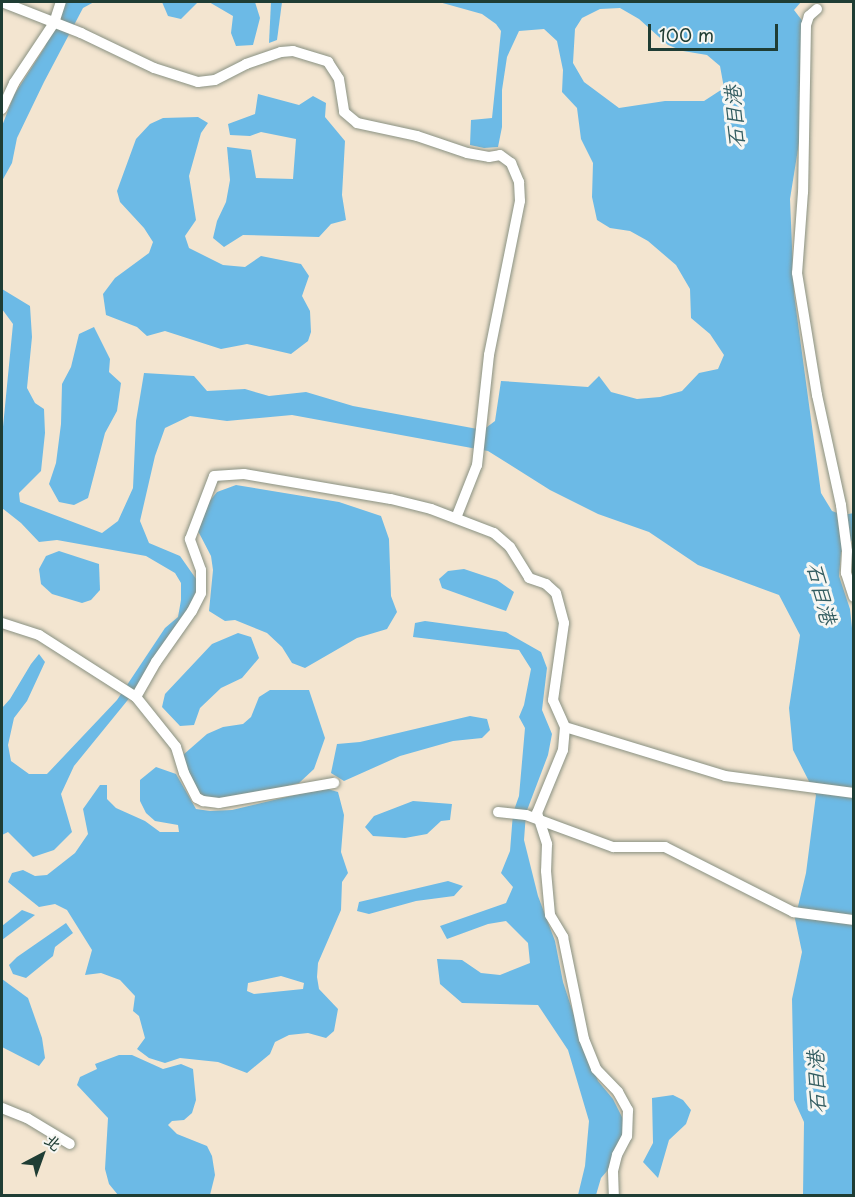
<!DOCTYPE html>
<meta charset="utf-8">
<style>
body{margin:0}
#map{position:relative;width:855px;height:1197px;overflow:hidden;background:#f3e5d0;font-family:"Playpen Sans","LXGW WenKai TC",sans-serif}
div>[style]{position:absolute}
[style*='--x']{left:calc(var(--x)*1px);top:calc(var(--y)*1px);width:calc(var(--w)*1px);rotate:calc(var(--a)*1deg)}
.water>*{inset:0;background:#6cbae6}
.roads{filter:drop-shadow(0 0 2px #899182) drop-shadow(0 0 2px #899182)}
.minor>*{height:10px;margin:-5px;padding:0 5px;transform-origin:5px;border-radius:5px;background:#fff}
span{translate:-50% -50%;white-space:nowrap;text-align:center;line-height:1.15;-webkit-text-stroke:6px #f6f6f2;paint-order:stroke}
.water-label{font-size:21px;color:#325c60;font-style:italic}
.frame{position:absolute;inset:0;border:3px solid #1f3d34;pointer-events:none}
.north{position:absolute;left:12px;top:1125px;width:60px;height:60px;-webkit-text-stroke:4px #f6f6f2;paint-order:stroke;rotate:41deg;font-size:16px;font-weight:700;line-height:24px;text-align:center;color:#1f3d34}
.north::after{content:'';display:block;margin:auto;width:21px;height:27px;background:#1f3d34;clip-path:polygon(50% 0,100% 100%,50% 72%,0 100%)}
.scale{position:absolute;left:648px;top:24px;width:130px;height:27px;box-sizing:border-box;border:3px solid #1f3d34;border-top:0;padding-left:8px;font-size:18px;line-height:21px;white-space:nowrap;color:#1f3d34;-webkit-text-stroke:4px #f6f6f2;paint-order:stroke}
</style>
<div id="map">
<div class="water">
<div style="clip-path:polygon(61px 2px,94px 2px,83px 8px,44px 82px,17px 138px,12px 163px,2px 181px,2px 126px,14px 95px,45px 47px)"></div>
<div style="clip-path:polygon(162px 2px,198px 2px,181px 19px,168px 16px)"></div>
<div style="clip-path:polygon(209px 2px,255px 2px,260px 18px,253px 45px,236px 46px,231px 33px,233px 16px)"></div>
<div style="clip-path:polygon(271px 2px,282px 2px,277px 40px,269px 43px)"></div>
<div style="clip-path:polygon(evenodd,439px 2px,801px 2px,794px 10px,804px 23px,802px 124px,790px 199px,794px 294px,821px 493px,832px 511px,843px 515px,854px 513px,853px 539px,841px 552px,839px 576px,850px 609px,854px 647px,853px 1195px,803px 1195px,804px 1122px,794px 1100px,792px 999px,802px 952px,795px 919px,806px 873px,816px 795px,793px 750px,789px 708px,800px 635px,779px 595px,698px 565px,649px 532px,598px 514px,550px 490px,488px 451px,292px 415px,227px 421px,190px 416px,165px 428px,155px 456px,140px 521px,149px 543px,180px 556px,199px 583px,186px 617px,162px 658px,74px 766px,61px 794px,72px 832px,54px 850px,33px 857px,8px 832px,2px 835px,2px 708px,10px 699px,31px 664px,39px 654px,45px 662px,27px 701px,14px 718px,8px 745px,11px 761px,29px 774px,47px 774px,117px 700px,165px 628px,178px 617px,181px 600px,181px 583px,175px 573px,146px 556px,57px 540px,39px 542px,21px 523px,2px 508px,2px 437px,13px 324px,2px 309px,2px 289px,30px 306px,32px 337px,27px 388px,35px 403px,44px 409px,45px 433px,41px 471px,19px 493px,20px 502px,102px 533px,118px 521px,133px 488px,136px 421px,144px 373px,194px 376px,207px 391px,245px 389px,269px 396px,306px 392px,353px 406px,483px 430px,495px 421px,501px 381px,588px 387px,599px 376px,611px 392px,637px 399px,660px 397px,682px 391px,699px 373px,718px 369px,724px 355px,710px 334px,691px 318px,690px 289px,676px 265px,648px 241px,630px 231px,610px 228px,597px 220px,592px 197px,593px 163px,581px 139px,577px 108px,562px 92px,563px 70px,557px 41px,544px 29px,519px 31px,507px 57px,502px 90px,502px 127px,498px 147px,484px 148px,470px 145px,471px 120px,492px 118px,501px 31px,496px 24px,482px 14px,439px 2px,620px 8px,639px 19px,668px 45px,683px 51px,707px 55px,720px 66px,724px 88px,704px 101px,665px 101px,619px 108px,584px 82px,573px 63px,575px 29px,582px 18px,600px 9px,620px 8px)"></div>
<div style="clip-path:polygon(258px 94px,299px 105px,313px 96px,326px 103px,325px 117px,345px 141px,342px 195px,346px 220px,331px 224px,319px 237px,243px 235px,224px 247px,213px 238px,217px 221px,226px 202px,230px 180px,227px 147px,251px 150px,256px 178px,293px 179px,296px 139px,261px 132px,250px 136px,230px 135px,228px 124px,255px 114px)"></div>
<div style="clip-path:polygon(198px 117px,208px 123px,201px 133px,189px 176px,196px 220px,185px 236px,189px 248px,223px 265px,245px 267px,261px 256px,301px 264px,309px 276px,302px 296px,310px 311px,311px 332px,308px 341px,291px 354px,247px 344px,221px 349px,165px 331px,147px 336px,137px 327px,106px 315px,103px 294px,115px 278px,149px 253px,153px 242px,144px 228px,120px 202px,117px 191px,136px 139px,150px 124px,163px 118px)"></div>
<div style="clip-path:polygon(94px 327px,110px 359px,109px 372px,121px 383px,117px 411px,105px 433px,88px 498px,74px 505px,59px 502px,49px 484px,56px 463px,61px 424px,62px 384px,71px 367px,79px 334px)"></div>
<div style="clip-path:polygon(236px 485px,339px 502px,381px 516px,389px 539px,391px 596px,397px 612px,387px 629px,357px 638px,305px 668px,292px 663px,282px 647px,267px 633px,235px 620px,225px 621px,209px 611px,213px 570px,211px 556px,197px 529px,201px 512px,217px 492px)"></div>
<div style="clip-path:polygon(59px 551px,99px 564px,100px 590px,91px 600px,82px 603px,52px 594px,41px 584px,39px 569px,46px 556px)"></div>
<div style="clip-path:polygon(464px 569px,497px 580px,514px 592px,506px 611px,442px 588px,439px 579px,448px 571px)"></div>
<div style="clip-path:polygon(425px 621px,506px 632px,541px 652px,547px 668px,542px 710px,552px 734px,548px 755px,526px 813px,524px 840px,538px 896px,555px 941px,563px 982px,587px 1055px,598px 1081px,613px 1099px,627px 1127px,619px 1157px,601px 1178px,596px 1195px,578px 1195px,585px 1166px,589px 1121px,568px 1050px,538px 1005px,462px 1003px,440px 984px,437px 959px,462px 960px,481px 973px,500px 975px,530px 963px,528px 943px,506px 921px,488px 924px,447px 939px,440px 926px,506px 903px,513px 887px,501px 873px,510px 851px,513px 813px,519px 796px,525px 728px,519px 717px,524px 705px,531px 669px,519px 650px,413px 637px,415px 623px)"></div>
<div style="clip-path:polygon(238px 633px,251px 637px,259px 658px,242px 678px,221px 688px,200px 708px,194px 725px,180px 726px,162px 707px,165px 694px,212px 644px)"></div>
<div style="clip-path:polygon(270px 690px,309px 690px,325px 738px,314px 769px,299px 783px,214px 806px,201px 803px,186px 772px,183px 755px,207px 734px,223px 727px,243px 724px,251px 717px,259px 697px)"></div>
<div style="clip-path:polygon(470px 716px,487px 719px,490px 730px,482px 738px,453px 741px,400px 756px,344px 781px,331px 773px,337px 744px,360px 742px)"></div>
<div style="clip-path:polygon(evenodd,156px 767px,176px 774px,196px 809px,210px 811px,232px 810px,324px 788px,338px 792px,344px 815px,341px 852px,348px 873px,342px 882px,341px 910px,318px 963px,317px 977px,319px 989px,338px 1009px,334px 1031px,326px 1038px,308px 1033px,289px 1035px,275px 1042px,270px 1054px,247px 1073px,218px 1062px,180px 1058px,165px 1063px,149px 1058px,137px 1049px,145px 1038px,139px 1016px,133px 1011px,135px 996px,120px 980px,101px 973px,85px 975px,92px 950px,67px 910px,55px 904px,39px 907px,8px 882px,12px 873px,23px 870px,35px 876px,47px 875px,75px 853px,88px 834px,83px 809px,100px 785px,107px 785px,107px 799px,116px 808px,145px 821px,160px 832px,179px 832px,178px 825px,155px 821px,146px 813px,140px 801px,140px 780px,156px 767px,281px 976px,304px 983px,303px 989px,254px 994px,247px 991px,248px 983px,281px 976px)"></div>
<div style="clip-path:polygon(413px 801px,452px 804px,450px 820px,441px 821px,427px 834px,405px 838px,373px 836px,365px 827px,374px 816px)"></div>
<div style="clip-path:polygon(448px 881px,463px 886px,454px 896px,416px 901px,369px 914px,357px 911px,359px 902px)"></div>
<div style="clip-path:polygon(22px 910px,35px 915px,2px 940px,2px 926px)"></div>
<div style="clip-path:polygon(66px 923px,73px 933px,55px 947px,53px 956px,26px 978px,13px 974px,9px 965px,17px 957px)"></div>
<div style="clip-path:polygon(2px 979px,28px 998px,42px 1038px,45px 1058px,39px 1066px,2px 1047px)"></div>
<div style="clip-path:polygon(119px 1055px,132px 1055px,163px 1069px,181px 1064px,193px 1069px,196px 1100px,192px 1113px,184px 1120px,172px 1121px,168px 1125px,177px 1134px,207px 1146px,212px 1156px,215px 1175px,210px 1195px,118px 1195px,109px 1184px,105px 1169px,108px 1118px,77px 1085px,80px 1077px,97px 1069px,95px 1064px)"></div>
<div style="clip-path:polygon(673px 1095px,683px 1100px,691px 1110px,686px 1124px,669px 1140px,658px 1178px,643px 1162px,653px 1143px,652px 1098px)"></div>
</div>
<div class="roads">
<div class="minor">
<div style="--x:2;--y:2;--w:85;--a:21.4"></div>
<div style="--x:81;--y:33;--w:81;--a:25.6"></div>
<div style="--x:154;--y:68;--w:46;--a:17.7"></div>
<div style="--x:198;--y:82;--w:17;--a:-7"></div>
<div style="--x:215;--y:80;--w:35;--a:-27"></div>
<div style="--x:246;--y:64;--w:37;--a:-19"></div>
<div style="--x:281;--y:52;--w:12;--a:-5"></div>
<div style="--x:293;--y:51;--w:37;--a:17"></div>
<div style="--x:328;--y:62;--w:20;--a:57"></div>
<div style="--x:339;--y:79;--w:33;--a:81"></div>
<div style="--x:344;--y:112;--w:17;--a:40"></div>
<div style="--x:357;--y:123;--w:61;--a:12.2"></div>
<div style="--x:417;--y:136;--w:53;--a:18.8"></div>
<div style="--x:467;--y:153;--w:22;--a:10"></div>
<div style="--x:489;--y:157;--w:11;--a:-10"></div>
<div style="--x:500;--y:155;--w:14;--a:36"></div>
<div style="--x:511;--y:163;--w:21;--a:67"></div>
<div style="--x:519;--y:182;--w:19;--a:87"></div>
<div style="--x:520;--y:201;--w:157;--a:101.4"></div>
<div style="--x:489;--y:355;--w:111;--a:96.2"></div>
<div style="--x:477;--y:465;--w:57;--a:111.6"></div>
<div style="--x:817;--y:9;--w:11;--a:139"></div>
<div style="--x:809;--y:16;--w:9;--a:108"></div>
<div style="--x:806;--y:25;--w:167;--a:91"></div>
<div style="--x:803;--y:192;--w:81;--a:94.2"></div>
<div style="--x:797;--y:273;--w:124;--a:80.7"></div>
<div style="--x:817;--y:395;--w:113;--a:77.7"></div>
<div style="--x:841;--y:505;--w:46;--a:82.6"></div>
<div style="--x:847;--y:551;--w:22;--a:93"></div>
<div style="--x:846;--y:573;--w:25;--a:72"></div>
<div style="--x:2;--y:109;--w:29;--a:-65"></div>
<div style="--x:14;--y:83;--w:72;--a:-56.3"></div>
<div style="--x:54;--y:23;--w:22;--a:-72"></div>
<div style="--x:2;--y:623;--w:39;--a:18"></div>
<div style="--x:39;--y:635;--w:115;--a:32.6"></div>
<div style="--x:136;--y:697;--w:64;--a:51.3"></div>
<div style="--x:176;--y:747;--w:27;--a:73"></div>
<div style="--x:184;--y:773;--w:28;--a:63"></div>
<div style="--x:197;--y:798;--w:7;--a:27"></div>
<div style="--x:203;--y:801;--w:16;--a:7"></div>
<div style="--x:219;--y:803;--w:117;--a:-9.9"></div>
<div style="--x:136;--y:697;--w:40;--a:-60.3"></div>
<div style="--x:156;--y:662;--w:62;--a:-54.8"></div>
<div style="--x:192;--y:611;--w:20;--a:-63"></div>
<div style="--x:201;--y:593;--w:23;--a:-90"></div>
<div style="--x:201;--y:570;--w:33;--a:-110"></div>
<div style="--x:190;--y:539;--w:67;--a:-69.1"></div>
<div style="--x:214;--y:476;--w:30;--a:-4"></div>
<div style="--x:244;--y:474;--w:149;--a:9.7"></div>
<div style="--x:391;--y:499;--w:41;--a:14"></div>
<div style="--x:431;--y:509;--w:67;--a:20.9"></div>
<div style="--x:494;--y:533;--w:21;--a:41"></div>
<div style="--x:510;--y:547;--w:36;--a:58"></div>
<div style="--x:529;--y:578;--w:18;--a:19"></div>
<div style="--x:546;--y:584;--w:13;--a:42"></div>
<div style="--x:556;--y:593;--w:31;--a:75"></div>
<div style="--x:564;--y:623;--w:78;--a:98.1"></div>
<div style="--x:553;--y:700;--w:30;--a:66"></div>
<div style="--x:565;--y:727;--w:23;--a:95"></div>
<div style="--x:563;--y:750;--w:68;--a:112.4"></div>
<div style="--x:537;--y:813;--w:33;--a:72"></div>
<div style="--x:547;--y:844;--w:27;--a:92"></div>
<div style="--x:546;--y:871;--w:44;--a:84.8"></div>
<div style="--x:550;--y:915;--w:26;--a:59"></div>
<div style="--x:563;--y:937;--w:104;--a:78.4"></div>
<div style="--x:584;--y:1039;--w:32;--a:68"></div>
<div style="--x:596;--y:1069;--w:32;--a:46"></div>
<div style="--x:618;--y:1092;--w:21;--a:61"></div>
<div style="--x:628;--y:1110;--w:26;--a:92"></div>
<div style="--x:627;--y:1136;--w:21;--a:118"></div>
<div style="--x:617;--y:1155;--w:16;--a:104"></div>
<div style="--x:613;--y:1171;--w:25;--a:88"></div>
<div style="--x:565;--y:727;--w:167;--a:17"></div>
<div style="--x:725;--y:776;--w:130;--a:7.5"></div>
<div style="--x:498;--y:812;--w:28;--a:6"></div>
<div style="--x:526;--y:815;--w:93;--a:20.2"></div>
<div style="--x:613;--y:847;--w:52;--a:0"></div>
<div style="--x:665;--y:847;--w:144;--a:26.9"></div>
<div style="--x:793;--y:912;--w:62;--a:7.5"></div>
<div style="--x:2;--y:1108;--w:27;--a:22"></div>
<div style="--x:27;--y:1118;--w:50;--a:31.2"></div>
</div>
</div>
<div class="water-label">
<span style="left:733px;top:117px;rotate:-94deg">石目港</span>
<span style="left:823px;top:593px;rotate:76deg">石目港</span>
<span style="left:815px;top:1082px;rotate:-92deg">石目港</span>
</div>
<div class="frame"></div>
<div class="north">北</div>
<div class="scale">100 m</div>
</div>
